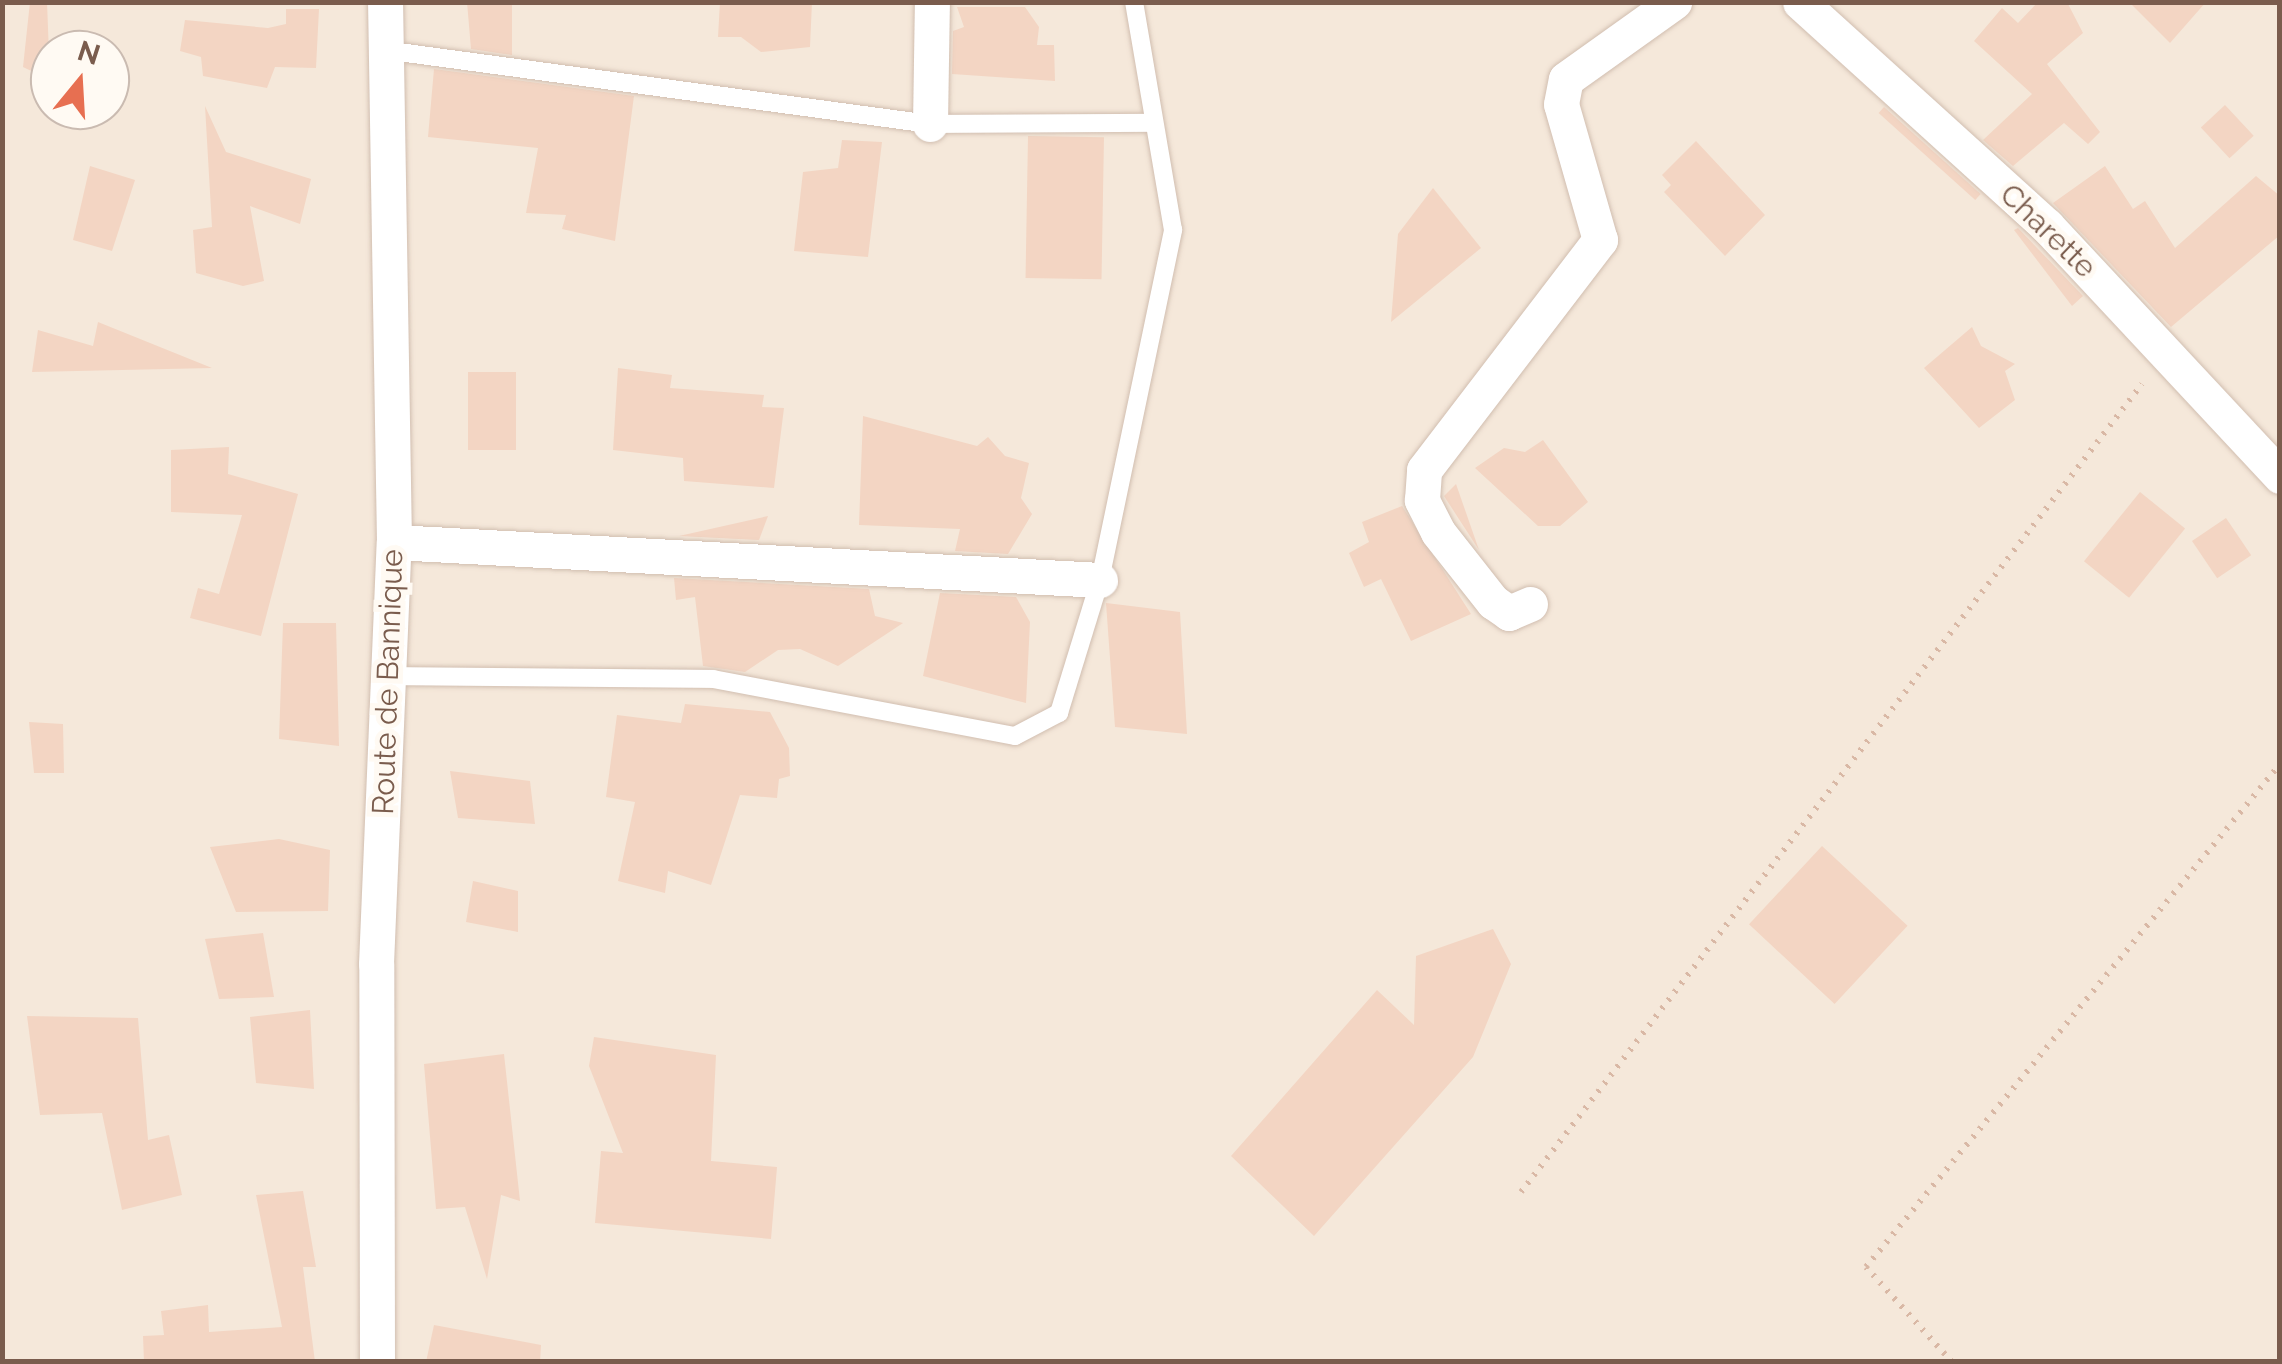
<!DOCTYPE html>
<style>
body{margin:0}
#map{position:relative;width:2282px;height:1364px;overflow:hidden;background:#fdf6ec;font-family:Raleway,sans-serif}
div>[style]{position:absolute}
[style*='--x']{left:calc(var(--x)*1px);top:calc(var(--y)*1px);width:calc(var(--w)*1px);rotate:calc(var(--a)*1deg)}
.residential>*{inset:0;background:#f5e8da}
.building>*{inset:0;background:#f3d5c3;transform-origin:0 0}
.path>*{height:6px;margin-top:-3px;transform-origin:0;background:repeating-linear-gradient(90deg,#d9b8a5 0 2.5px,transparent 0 10.5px)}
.roads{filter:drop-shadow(0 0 2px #d1beb0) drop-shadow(0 0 2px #d1beb0)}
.lane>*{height:18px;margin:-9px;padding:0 9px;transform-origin:9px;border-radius:9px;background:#fff}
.street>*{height:35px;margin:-17.5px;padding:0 17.5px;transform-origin:17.5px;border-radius:17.5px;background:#fff}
span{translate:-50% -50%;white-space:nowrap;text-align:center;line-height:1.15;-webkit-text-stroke:10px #fffaf3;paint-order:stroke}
.street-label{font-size:30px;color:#7a5c4d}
.frame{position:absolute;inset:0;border:5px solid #7a5c4d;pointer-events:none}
.north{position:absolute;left:30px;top:30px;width:100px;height:100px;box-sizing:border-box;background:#fffaf3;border:2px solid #cabbb1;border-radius:50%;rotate:18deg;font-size:28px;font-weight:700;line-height:40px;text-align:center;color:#7a5c4d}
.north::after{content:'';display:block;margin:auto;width:35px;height:45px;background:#e76f51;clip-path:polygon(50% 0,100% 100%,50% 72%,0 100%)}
</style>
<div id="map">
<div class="residential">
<div style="clip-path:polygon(evenodd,3px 3px,2279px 3px,2279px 1361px,3px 1361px,3px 3px,50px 50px,110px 50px,110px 110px,50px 110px,50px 50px)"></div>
</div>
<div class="building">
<div style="clip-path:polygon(30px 2px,47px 2px,50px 80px,23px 67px)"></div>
<div style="clip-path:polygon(467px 2px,512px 2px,512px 55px,471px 49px)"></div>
<div style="clip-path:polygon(720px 2px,812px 2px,810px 47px,761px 52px,741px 37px,718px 37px)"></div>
<div style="clip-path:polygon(2038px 2px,2067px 2px,2083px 33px,2047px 64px,2100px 132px,2088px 144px,2064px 123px,2013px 166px,1983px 140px,2032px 94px,1974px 41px,2002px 8px,2018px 23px)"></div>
<div style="clip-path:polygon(2129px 2px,2206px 2px,2170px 43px)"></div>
<div style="clip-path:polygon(957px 7px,1025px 7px,1039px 27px,1037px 45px,1054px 45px,1055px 81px,952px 74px,953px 31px,964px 27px)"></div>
<div style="clip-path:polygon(286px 9px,319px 9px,316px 68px,275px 67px,267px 88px,203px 76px,201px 57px,180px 51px,185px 20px,268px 28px,286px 24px)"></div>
<div style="clip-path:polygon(434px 69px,634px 96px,615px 241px,562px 229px,566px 215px,526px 213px,538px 148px,428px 137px)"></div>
<div style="left:2225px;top:105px;width:42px;height:33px;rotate:47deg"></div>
<div style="clip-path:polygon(205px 106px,226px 152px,311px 179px,300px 224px,250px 206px,264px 281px,243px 286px,196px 273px,193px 230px,212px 227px)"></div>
<div style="left:1884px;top:107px;width:130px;height:8px;rotate:42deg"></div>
<div style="left:1028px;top:136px;width:76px;height:142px;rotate:1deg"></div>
<div style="clip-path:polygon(842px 140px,882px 142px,868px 257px,794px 251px,803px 172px,838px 168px)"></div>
<div style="clip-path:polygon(1696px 141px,1765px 215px,1725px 256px,1664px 192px,1671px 185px,1662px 175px)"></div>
<div style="clip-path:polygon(90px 166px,135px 180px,112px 251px,73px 240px)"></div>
<div style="clip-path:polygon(2105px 166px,2133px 209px,2145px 201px,2175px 248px,2256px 176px,2280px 196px,2280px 235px,2171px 327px,2053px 203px)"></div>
<div style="clip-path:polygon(1433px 188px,1481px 248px,1391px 322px,1398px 234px)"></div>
<div style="clip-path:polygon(2018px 228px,2083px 296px,2072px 306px,2014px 230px)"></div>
<div style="clip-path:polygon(98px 322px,212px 368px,32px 372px,38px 330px,93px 346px)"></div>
<div style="clip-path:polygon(1972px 327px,1981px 346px,2015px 364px,2005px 371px,2015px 400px,1979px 428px,1924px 368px)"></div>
<div style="clip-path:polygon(618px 368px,672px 375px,670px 388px,764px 395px,762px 407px,784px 408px,774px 488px,684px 481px,683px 458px,613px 450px)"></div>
<div style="left:468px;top:372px;width:48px;height:78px"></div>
<div style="clip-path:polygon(863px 416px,977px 446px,988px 437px,1005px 456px,1029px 463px,1021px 498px,1032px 514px,1008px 554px,955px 551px,960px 529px,859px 525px)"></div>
<div style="clip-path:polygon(1543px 440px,1588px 502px,1560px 526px,1538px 526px,1475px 468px,1504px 448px,1525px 452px)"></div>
<div style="clip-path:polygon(229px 447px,228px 474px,298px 494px,261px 636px,190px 618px,198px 588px,219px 594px,242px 515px,171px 512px,171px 450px)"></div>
<div style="clip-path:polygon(1456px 484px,1479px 550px,1444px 496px)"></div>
<div style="left:2140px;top:492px;width:58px;height:89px;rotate:39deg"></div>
<div style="clip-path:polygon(1402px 506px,1471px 614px,1411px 641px,1381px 579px,1364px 587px,1349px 553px,1369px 542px,1362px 522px)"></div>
<div style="clip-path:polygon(768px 516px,759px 540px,679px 536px)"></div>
<div style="left:2226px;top:518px;width:45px;height:41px;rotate:56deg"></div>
<div style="clip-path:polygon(674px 578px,869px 589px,875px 616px,903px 623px,838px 666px,800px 649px,778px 650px,745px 672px,703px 666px,695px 597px,676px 600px)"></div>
<div style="clip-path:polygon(940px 593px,1016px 597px,1030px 622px,1026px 703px,923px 676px)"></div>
<div style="clip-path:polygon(1106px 603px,1180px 612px,1187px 734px,1115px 727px)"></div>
<div style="clip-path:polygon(283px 623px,336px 623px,339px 746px,279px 739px)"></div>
<div style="clip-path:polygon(685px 704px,770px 712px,789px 748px,790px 776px,779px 779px,777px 798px,740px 795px,711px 885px,668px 871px,665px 893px,618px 881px,635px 802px,606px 797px,617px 715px,681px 723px)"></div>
<div style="clip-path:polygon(29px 722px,63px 724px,64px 773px,34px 773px)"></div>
<div style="clip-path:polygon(450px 771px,530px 781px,535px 824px,458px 818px)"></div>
<div style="clip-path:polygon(279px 839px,330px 850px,328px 911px,236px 912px,210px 847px)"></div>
<div style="left:1822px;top:846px;width:117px;height:107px;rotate:43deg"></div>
<div style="clip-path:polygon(473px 881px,518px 891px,518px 932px,466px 922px)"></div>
<div style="clip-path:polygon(1493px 929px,1511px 964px,1473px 1057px,1314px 1236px,1231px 1156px,1377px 990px,1414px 1025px,1416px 956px)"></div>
<div style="clip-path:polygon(263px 933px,274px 997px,219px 999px,205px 939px)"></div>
<div style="clip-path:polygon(310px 1010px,314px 1089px,256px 1083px,250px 1017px)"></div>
<div style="clip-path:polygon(27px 1016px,138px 1018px,148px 1140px,169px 1135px,182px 1195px,122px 1210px,102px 1113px,40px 1115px)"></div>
<div style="clip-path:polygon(594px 1037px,716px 1055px,711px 1161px,777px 1167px,771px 1239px,595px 1223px,601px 1151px,623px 1153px,589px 1066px)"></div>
<div style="clip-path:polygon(504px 1054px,520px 1201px,501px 1195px,487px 1279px,465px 1207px,436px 1209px,424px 1064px)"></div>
<div style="clip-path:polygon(303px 1191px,316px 1267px,303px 1267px,315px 1362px,144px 1362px,143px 1336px,164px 1335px,161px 1311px,208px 1305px,209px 1332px,282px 1327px,256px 1195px)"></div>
<div style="clip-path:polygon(434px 1325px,541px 1345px,540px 1362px,426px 1362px)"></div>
</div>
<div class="path">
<div style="--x:1521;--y:1192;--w:1019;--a:-52.46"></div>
<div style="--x:1952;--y:1362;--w:128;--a:-132.2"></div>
<div style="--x:1866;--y:1267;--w:651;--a:-50.54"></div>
</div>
<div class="roads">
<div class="lane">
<div style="--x:384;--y:50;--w:551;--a:7.72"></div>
<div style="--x:930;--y:124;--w:224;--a:-0.3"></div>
<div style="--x:390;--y:676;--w:323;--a:0.5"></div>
<div style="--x:713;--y:679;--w:307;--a:10.7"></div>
<div style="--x:1015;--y:736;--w:50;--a:-27.6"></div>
<div style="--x:1059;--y:713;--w:139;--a:-72.9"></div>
<div style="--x:1100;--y:580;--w:358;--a:-78.2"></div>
<div style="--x:1173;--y:230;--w:231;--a:-99.7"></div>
</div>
<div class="street">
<div style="--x:1800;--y:2;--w:333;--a:42.2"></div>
<div style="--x:2047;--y:226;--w:342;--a:47"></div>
<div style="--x:930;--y:124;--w:122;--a:-89.1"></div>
<div style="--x:394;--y:542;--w:707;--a:3.08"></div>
<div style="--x:1530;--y:604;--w:23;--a:157"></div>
<div style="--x:1509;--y:613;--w:19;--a:-145"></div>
<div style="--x:1493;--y:602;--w:89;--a:-128.2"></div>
<div style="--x:1438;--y:532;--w:36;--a:-117"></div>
<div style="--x:1422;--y:500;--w:30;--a:-86"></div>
<div style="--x:1424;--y:470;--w:290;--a:-52.6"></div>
<div style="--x:1600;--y:240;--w:141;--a:-106"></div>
<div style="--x:1561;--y:104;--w:25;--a:-79"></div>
<div style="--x:1566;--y:79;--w:133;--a:-35.5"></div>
<div style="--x:377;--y:1362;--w:398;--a:-90.1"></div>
<div style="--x:376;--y:964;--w:422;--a:-87.6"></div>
<div style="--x:394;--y:542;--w:540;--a:-90.95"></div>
</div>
</div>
<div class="street-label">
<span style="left:2048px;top:231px;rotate:44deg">Charette</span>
<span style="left:388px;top:682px;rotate:-88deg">Route de Bannique</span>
</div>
<div class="frame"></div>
<div class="north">N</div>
</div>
